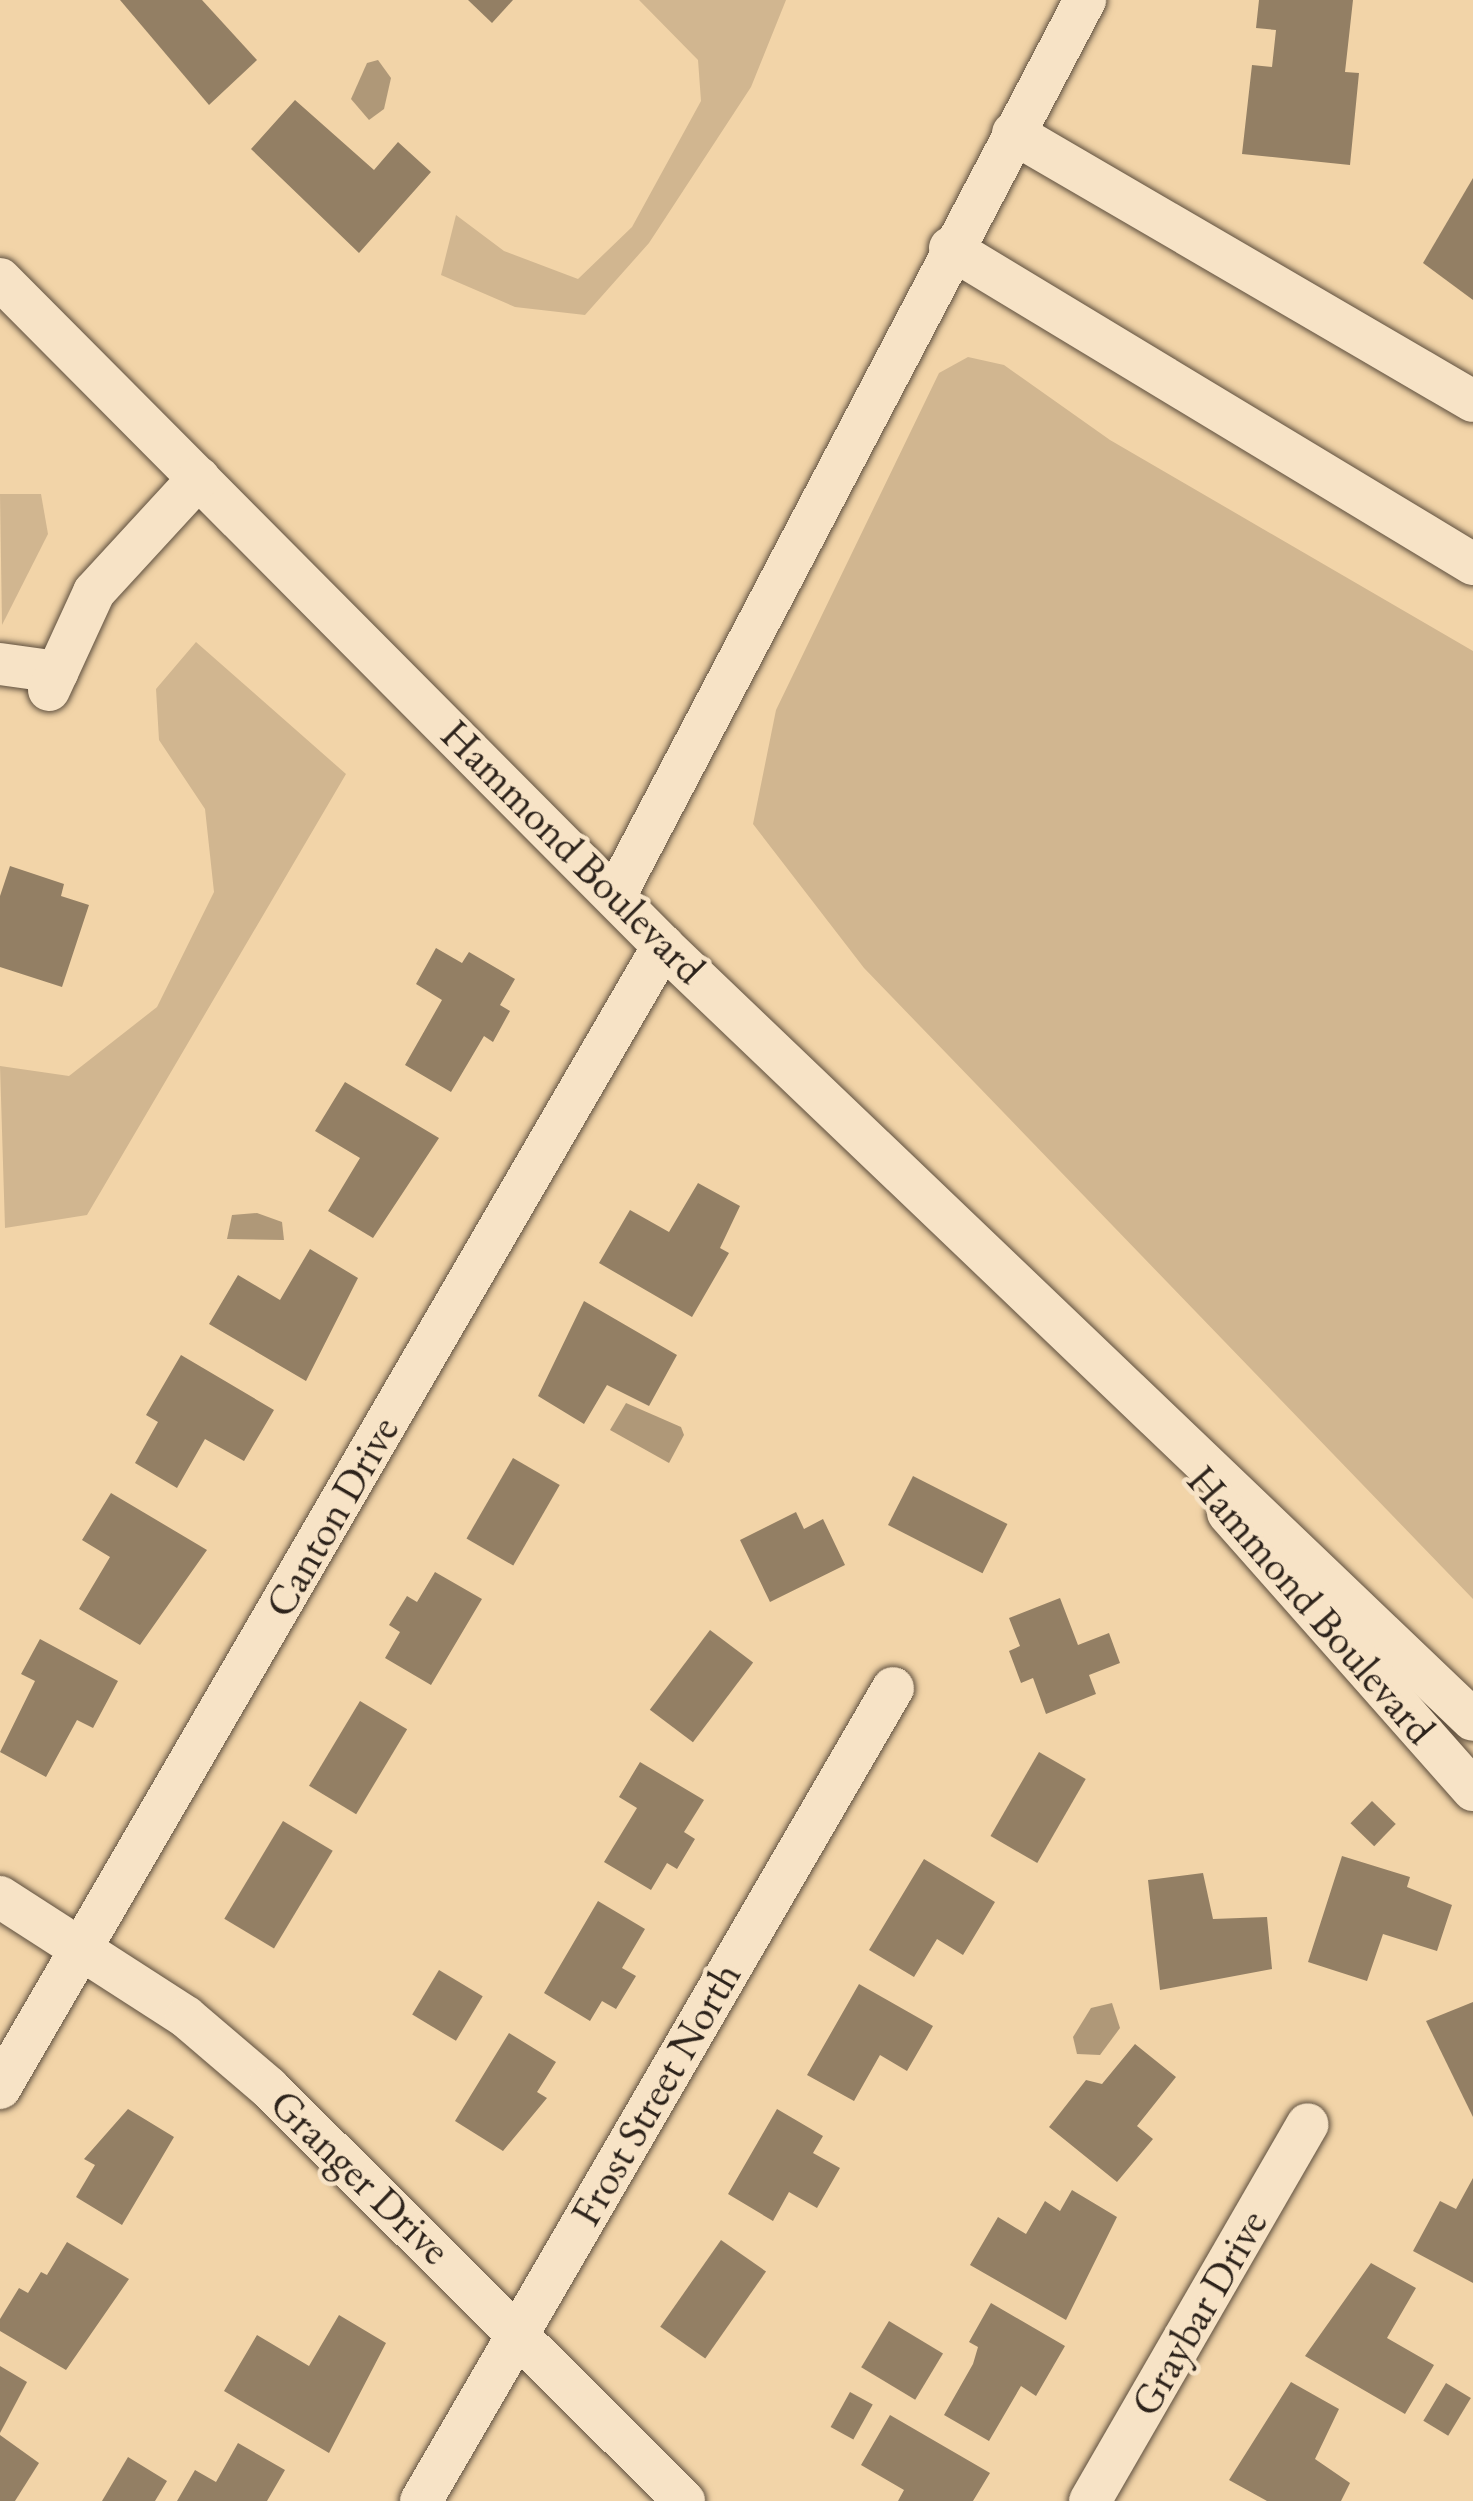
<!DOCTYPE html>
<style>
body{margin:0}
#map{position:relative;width:1473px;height:2501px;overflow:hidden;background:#f2d4a8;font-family:"EB Garamond",serif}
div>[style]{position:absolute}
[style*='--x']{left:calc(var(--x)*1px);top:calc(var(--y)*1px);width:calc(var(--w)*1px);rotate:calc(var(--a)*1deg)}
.green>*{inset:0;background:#d1b690}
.water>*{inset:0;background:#af9878}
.building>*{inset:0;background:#937f64;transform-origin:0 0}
.roads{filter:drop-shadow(0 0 3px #5e4f3e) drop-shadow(0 0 3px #5e4f3e)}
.minor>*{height:42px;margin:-21px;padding:0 21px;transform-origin:21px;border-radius:21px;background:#f7e3c6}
span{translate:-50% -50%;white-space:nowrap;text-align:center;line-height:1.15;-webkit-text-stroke:9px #f7e3c6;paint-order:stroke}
.street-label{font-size:42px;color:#2d231b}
</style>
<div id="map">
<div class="green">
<div style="clip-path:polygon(639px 0,786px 0,751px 87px,649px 243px,585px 315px,515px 307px,441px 275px,456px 215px,504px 251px,578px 279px,632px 227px,701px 101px,698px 60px)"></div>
<div style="clip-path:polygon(968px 357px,1004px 365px,1110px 440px,1473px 651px,1473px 1599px,864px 968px,753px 824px,776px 710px,939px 373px)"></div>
<div style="clip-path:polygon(0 494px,41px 494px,48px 534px,2px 625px)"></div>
<div style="clip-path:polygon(196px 642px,346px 774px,87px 1215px,5px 1228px,0 1066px,69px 1076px,157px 1007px,214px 892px,205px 809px,159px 740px,156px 689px)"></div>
</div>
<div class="water">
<div style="clip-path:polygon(378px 60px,391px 78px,384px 109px,369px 120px,351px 99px,367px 63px)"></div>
<div style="clip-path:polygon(257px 1213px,282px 1222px,284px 1240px,227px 1239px,232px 1215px)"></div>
<div style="clip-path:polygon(626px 1403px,681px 1427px,684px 1435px,669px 1463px,610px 1430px)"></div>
<div style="clip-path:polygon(1112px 2003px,1120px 2028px,1100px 2055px,1077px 2054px,1073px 2037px,1091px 2008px)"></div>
</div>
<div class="building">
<div style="clip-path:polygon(120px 0,202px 0,257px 60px,209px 105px)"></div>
<div style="clip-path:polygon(468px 0,513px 0,492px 23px)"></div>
<div style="clip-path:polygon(1259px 0,1353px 0,1345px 72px,1359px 73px,1350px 165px,1242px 154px,1252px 65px,1272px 67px,1276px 30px,1256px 28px)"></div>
<div style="clip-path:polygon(295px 100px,374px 170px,398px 142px,431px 172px,359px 253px,251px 149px)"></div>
<div style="clip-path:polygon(1473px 178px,1473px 300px,1423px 263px)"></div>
<div style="clip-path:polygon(10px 866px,64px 884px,61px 896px,89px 905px,62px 987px,0 967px,0 896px)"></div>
<div style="clip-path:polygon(436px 948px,462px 963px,469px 952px,515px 979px,500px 1005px,510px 1011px,493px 1042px,484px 1036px,451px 1092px,405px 1065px,442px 1000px,416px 984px)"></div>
<div style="clip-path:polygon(345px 1082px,439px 1138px,373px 1238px,328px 1211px,360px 1158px,315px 1131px)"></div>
<div style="clip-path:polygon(698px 1183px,740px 1206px,720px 1248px,729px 1253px,692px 1317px,599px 1263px,630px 1210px,669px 1232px)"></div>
<div style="clip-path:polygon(310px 1249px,358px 1278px,306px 1381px,209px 1324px,238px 1275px,280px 1300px)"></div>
<div style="clip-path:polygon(584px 1301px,677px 1355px,649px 1406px,607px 1385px,584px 1424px,538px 1396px)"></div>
<div style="clip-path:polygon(181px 1355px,274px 1410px,244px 1461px,205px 1439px,177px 1488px,135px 1463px,158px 1422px,146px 1415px)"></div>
<div style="left:513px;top:1458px;width:54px;height:93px;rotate:30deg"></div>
<div style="left:913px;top:1476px;width:106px;height:55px;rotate:27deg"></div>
<div style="clip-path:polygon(111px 1493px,207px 1550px,140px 1645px,79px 1609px,110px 1557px,82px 1540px)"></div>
<div style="clip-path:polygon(796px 1512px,804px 1529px,823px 1519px,845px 1565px,770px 1602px,740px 1540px)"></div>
<div style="clip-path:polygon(435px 1572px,482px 1599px,431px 1685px,385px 1658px,400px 1632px,389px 1625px,407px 1596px,417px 1602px)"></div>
<div style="clip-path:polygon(1060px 1598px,1078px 1645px,1109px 1633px,1120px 1663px,1089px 1675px,1096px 1694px,1046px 1714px,1033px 1678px,1021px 1683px,1009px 1651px,1020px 1646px,1009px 1618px)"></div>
<div style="left:710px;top:1630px;width:54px;height:100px;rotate:37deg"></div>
<div style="clip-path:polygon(40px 1639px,118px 1681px,93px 1728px,77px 1720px,46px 1777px,0 1752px,35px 1681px,21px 1674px)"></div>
<div style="left:360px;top:1701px;width:55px;height:99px;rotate:31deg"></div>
<div style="left:1039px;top:1752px;width:54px;height:97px;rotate:30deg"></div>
<div style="clip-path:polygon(640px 1762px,704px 1800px,684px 1832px,695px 1839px,677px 1869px,667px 1863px,651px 1890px,604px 1862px,637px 1808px,619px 1797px)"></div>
<div style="left:1372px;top:1801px;width:33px;height:31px;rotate:44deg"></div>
<div style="left:283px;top:1821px;width:58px;height:114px;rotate:31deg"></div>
<div style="clip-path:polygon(1342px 1856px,1410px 1877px,1407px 1887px,1452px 1905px,1437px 1951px,1383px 1934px,1367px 1981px,1308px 1962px)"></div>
<div style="clip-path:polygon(924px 1859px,995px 1902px,963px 1955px,937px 1939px,914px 1977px,869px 1950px)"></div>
<div style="clip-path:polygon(1203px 1873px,1213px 1919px,1267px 1917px,1272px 1969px,1160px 1990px,1148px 1880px)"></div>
<div style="clip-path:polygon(598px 1901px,645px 1929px,622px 1968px,636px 1976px,616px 2009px,602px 2001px,590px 2021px,544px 1993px)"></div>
<div style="left:439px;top:1970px;width:51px;height:52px;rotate:31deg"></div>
<div style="clip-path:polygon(859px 1984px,933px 2026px,907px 2071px,880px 2055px,854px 2101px,807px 2075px)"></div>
<div style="clip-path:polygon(1473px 2002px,1473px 2117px,1426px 2021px)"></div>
<div style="clip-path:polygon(509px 2033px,556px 2062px,537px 2092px,547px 2098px,503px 2151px,455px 2121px)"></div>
<div style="clip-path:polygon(1135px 2044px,1176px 2077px,1137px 2126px,1153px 2139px,1117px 2182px,1049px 2127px,1086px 2080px,1102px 2084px)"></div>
<div style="clip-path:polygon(128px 2109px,174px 2137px,122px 2225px,76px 2197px,95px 2165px,84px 2159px)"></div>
<div style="clip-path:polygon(777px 2109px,823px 2136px,813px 2153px,840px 2168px,817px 2208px,789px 2192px,773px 2221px,728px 2194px)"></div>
<div style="clip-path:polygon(1473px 2178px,1473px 2283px,1413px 2251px,1440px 2201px,1456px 2209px)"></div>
<div style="clip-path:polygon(1072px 2190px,1117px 2217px,1066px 2320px,970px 2265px,998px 2217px,1026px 2234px,1045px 2201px,1060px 2211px)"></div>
<div style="left:721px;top:2240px;width:55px;height:106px;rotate:35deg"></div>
<div style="clip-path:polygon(67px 2242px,129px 2279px,66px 2370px,0 2331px,0 2319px,19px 2288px,28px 2293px,41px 2272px,47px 2275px)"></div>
<div style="clip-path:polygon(1371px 2263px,1416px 2288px,1387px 2338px,1434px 2365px,1405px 2414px,1305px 2356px)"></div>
<div style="clip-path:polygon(991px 2303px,1065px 2346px,1036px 2396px,1021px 2386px,989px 2441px,944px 2415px,973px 2364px,978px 2347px,969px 2342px)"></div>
<div style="clip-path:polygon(339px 2315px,386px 2343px,329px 2453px,224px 2391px,257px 2335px,309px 2366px)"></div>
<div style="left:889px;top:2321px;width:63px;height:54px;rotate:31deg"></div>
<div style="clip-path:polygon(0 2366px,27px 2382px,0 2433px)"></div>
<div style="clip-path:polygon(1291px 2382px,1339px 2409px,1315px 2459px,1350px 2483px,1341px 2501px,1267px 2501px,1229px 2480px)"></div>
<div style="left:1446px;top:2383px;width:29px;height:44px;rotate:31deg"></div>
<div style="left:850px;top:2392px;width:26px;height:40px;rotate:29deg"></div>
<div style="clip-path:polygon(890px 2415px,990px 2473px,973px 2501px,898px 2501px,904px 2490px,861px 2465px)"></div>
<div style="clip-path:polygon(0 2435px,39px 2463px,15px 2501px,0 2501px)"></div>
<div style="clip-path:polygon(238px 2443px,285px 2470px,267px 2501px,177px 2501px,195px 2470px,216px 2482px)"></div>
<div style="clip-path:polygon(128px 2457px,167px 2481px,155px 2501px,102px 2501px)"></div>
</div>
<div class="roads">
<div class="minor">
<div style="--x:1013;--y:133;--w:532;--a:30.23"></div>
<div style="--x:950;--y:248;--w:611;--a:31.14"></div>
<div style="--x:0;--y:279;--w:940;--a:45.17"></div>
<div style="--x:663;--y:946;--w:1120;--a:43.7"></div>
<div style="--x:0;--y:664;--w:58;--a:8"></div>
<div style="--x:49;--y:690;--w:108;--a:-65.3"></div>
<div style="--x:94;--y:592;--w:155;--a:-47.4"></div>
<div style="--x:615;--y:896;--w:1012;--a:-62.32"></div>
<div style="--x:1228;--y:1513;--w:370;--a:48.5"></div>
<div style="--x:0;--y:1897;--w:221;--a:32.8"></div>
<div style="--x:186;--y:2017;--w:108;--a:40.5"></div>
<div style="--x:268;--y:2087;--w:587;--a:44.86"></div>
<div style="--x:0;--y:2088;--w:1321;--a:-59.86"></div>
<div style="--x:421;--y:2501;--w:940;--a:-59.86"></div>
<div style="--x:1090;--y:2501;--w:435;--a:-60"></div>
</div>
</div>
<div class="street-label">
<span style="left:573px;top:852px;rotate:45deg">Hammond Boulevard</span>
<span style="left:332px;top:1517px;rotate:-60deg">Canton Drive</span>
<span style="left:1311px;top:1605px;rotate:49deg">Hammond Boulevard</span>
<span style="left:656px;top:2094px;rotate:-60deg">Frost Street North</span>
<span style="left:360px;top:2177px;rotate:44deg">Granger Drive</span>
<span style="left:1199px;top:2313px;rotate:-60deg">Graybar Drive</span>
</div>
</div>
